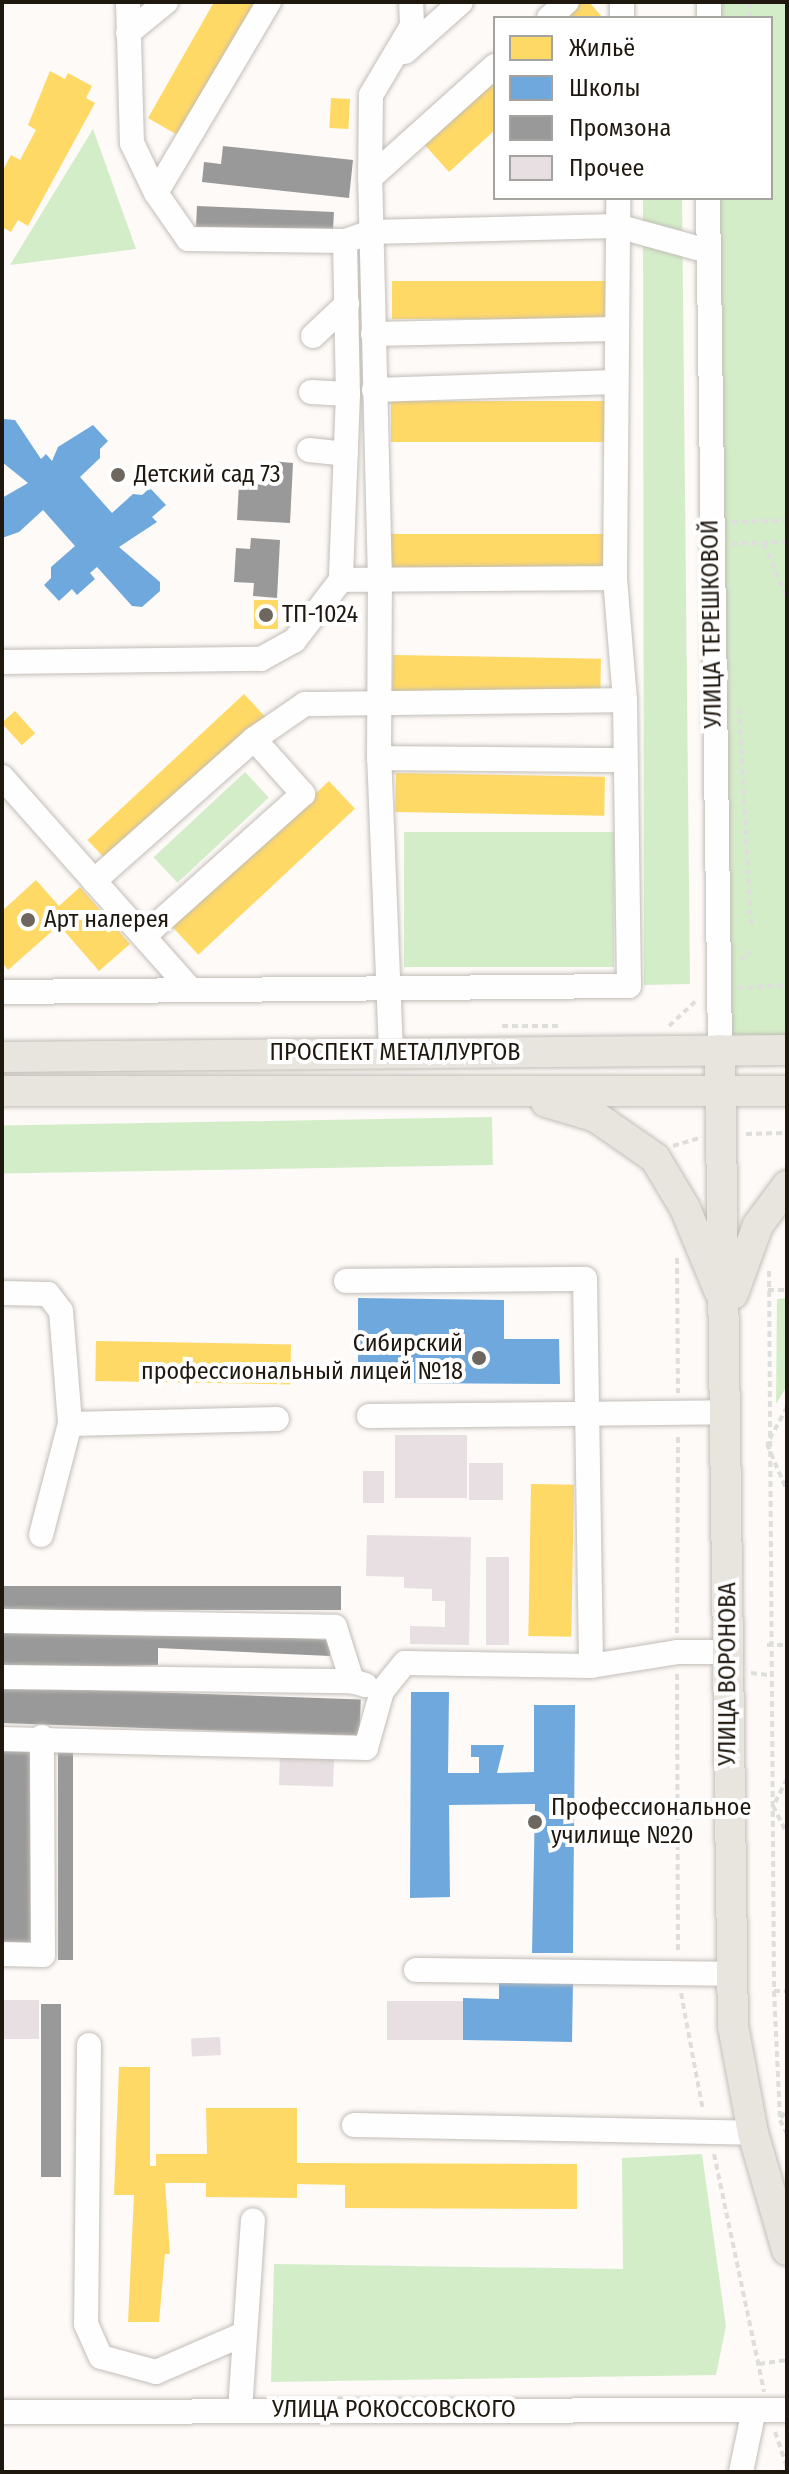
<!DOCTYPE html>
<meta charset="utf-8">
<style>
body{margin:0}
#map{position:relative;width:789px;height:2474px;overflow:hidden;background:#fdfaf7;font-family:"Fira Sans Condensed",sans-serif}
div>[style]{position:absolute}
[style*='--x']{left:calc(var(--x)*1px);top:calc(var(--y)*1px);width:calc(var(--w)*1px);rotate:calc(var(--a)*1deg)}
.green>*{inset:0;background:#d4edc9;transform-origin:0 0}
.homes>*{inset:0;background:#ffd966;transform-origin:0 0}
.schools>*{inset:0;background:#6fa8dc}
.industry>*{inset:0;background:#999;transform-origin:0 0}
.building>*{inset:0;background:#e7dfe1;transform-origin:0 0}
.path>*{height:4px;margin-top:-2px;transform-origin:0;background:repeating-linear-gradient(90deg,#dededd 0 6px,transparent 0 10px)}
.roads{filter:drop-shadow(0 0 2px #c2bdb7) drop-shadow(0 0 2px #c2bdb7)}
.minor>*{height:24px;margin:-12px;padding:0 12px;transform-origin:12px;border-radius:12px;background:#fffefe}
.major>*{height:30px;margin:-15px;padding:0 15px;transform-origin:15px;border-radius:15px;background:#e8e4de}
.dots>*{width:22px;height:22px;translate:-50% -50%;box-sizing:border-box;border:4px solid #fff;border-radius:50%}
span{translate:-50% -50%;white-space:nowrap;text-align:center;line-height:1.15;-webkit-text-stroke:8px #fff;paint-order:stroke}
.poi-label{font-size:24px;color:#1f180f}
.left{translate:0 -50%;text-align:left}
.right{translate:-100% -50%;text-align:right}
.street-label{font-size:24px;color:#1f180f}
.frame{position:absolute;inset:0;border:4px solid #1f180f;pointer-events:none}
.legend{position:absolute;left:493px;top:16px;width:280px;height:184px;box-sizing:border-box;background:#fff;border:2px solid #a5a39f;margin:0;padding:10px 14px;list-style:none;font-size:24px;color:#1f180f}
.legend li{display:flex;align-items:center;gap:16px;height:40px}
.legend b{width:40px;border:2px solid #a5a39f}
</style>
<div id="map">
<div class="green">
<div style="clip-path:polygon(709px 2px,787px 2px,787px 1050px,720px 1050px,708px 198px,771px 198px,771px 18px,709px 18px)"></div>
<div style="clip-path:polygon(93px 129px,136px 249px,10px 265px)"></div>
<div style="clip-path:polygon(643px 198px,682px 198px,690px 984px,644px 985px)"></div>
<div style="left:245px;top:772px;width:35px;height:125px;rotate:47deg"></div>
<div style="left:614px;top:832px;width:135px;height:210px;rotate:90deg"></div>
<div style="left:492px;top:1117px;width:48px;height:490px;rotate:89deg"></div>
<div style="clip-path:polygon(787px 1298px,787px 1386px,776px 1404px,777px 1299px)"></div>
<div style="clip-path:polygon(702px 2154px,726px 2326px,716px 2375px,271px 2382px,274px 2264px,623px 2269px,622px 2158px)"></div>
</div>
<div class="homes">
<div style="clip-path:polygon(214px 2px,258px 2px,181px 137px,148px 118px)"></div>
<div style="clip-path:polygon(578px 2px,589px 2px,603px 18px,561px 18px)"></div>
<div style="clip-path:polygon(50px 71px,65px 79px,68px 73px,92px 86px,86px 98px,95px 103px,28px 226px,18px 220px,11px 232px,2px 227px,2px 172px,11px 155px,20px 160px,36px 130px,28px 125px)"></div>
<div style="clip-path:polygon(495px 78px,495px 130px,449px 172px,423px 143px)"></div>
<div style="left:331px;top:98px;width:19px;height:30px;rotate:3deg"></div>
<div style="left:607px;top:281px;width:38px;height:215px;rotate:90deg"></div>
<div style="left:391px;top:401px;width:214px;height:41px"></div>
<div style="left:391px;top:534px;width:216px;height:37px"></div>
<div style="left:254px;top:600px;width:24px;height:29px"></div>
<div style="left:393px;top:655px;width:208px;height:37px;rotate:1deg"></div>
<div style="left:244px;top:694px;width:34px;height:214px;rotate:47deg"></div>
<div style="left:15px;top:711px;width:30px;height:18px;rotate:48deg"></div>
<div style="left:396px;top:773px;width:209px;height:39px;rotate:1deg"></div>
<div style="left:329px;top:781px;width:38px;height:214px;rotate:47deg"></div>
<div style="clip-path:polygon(36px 880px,59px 906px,80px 887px,130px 944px,99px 971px,59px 925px,8px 970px,2px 962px,2px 911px)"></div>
<div style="left:96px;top:1341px;width:195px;height:40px;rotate:1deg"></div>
<div style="left:531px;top:1484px;width:43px;height:152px;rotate:1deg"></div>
<div style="clip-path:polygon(119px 2067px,150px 2067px,150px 2166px,156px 2166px,156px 2154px,207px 2154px,206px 2108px,297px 2108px,297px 2163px,577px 2164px,577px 2209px,345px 2208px,345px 2185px,297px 2184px,297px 2198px,206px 2197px,206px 2183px,165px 2183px,170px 2254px,165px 2254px,159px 2322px,128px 2322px,134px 2195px,114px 2195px)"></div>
</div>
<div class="schools">
<div style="clip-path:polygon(4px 419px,15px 420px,41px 459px,46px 454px,52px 461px,58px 447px,93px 425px,108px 441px,100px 449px,100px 458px,80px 477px,112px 513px,133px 494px,142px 495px,150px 488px,166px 505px,152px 517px,157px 522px,119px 547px,160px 582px,160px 591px,142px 607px,132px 606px,97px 567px,90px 573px,95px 579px,77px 595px,72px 589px,59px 601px,44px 585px,51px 578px,51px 567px,75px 546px,43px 510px,19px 532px,2px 538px,2px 498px,28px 483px,2px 462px)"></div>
<div style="clip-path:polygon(358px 1298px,504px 1300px,504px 1339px,559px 1339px,560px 1384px,398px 1383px,398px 1377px,358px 1377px)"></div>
<div style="clip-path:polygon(411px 1692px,449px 1692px,448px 1773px,479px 1773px,479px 1757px,471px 1757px,471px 1745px,504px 1745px,497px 1773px,534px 1772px,534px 1705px,575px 1705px,573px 1953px,532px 1953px,535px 1804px,449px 1805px,450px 1897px,410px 1898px)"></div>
<div style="clip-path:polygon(499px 1982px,573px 1983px,572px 2042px,463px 2040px,463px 1998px,499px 1999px)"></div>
</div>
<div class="industry">
<div style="clip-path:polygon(223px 146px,353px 160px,349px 198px,202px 182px,204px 162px,221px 164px)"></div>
<div style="clip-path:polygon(197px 206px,334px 212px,333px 229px,196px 227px)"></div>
<div style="clip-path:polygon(270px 461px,293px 463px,290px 523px,237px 520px,239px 483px,268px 485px)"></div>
<div style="clip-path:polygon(251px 538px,280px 540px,277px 598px,253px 596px,254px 583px,234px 582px,236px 548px,250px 549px)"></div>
<div style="left:2px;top:1586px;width:339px;height:24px"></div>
<div style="clip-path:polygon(155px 1629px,330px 1640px,330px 1656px,158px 1648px,158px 1665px,2px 1669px,2px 1632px)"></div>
<div style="left:2px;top:1687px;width:359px;height:36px;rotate:2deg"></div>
<div style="clip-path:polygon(30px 1749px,35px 1949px,2px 1950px,2px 1750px)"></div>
<div style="left:58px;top:1752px;width:15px;height:208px"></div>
<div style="left:41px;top:2004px;width:20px;height:173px"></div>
</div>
<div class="building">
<div style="left:467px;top:1435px;width:63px;height:72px;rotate:90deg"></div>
<div style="left:469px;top:1463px;width:34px;height:37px"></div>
<div style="left:363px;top:1471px;width:21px;height:32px"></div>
<div style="clip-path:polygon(367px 1535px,471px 1537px,469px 1645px,410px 1644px,410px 1626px,445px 1627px,445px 1601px,432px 1601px,432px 1589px,404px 1588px,404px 1577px,366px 1576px)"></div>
<div style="left:486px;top:1557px;width:23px;height:88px"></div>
<div style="left:280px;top:1757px;width:54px;height:28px;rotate:2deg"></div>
<div style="left:2px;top:2000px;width:37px;height:39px"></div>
<div style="left:387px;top:2001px;width:76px;height:39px"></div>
<div style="left:220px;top:2037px;width:18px;height:29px;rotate:87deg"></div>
</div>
<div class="path">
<div style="--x:750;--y:2;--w:16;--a:90"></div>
<div style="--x:732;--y:522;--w:55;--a:-2.1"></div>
<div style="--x:732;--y:544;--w:55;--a:-2.1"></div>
<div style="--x:764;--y:544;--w:60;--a:67.3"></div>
<div style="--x:739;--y:709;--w:217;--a:86.8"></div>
<div style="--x:740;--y:960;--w:14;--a:-39"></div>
<div style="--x:737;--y:988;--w:50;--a:-3.4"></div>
<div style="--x:502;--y:1026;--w:58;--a:0"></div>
<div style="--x:669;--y:1026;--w:40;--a:-43"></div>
<div style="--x:746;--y:1134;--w:41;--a:-1.4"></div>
<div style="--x:673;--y:1146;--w:27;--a:-17"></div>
<div style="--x:677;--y:1258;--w:135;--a:89.6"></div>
<div style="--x:769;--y:1271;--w:720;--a:89.6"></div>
<div style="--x:774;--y:1991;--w:129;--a:87.3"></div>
<div style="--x:780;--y:2120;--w:16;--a:63"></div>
<div style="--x:768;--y:1290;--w:19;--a:0"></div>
<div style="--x:787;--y:1407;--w:42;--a:118.4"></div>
<div style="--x:767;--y:1444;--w:51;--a:66.9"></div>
<div style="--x:677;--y:1633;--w:199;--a:-89.7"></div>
<div style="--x:767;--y:1645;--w:20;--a:0"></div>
<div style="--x:751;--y:1673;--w:17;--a:7"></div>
<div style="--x:677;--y:1674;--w:279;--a:89.8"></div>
<div style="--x:787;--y:1779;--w:30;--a:117"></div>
<div style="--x:773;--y:1806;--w:31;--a:63"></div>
<div style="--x:774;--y:1991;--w:13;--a:0"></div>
<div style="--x:681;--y:1993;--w:119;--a:79.4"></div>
<div style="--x:781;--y:2118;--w:11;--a:-56"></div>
<div style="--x:714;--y:2154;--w:243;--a:78.1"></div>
<div style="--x:759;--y:2364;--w:28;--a:-8"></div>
<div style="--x:775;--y:2432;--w:37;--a:71"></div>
</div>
<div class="roads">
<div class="minor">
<div style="--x:128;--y:2;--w:141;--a:88.4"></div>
<div style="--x:132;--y:143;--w:55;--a:64.4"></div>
<div style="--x:156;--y:193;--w:56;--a:55.2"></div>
<div style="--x:188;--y:239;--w:157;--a:0.7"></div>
<div style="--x:345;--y:241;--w:28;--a:-19"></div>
<div style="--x:371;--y:232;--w:246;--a:-1.4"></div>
<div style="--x:617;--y:226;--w:94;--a:15.4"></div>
<div style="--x:549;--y:18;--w:24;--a:-42"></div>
<div style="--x:622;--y:18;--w:16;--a:-90"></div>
<div style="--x:709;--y:18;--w:16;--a:-90"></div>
<div style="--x:128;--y:33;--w:49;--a:-39.2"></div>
<div style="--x:405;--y:52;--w:75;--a:-41.8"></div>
<div style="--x:370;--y:178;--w:168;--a:-41.9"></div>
<div style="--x:156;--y:193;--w:222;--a:-59.4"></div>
<div style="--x:708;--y:198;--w:852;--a:89.19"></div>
<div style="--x:345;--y:241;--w:153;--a:88.9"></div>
<div style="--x:348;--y:394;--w:186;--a:92.2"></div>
<div style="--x:341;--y:580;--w:274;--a:-0.4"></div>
<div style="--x:373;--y:334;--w:242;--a:-1.2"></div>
<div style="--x:313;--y:336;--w:47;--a:-43.3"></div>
<div style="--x:374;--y:390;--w:241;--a:-1.9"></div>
<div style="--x:311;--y:392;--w:37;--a:3"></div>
<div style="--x:309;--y:450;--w:37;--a:6"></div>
<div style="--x:2;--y:662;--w:259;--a:-0.7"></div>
<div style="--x:261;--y:659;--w:38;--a:-29"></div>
<div style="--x:294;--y:641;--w:77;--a:-52.4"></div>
<div style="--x:254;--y:739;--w:62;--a:-34.5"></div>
<div style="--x:305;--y:704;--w:320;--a:-0.7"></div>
<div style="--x:379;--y:758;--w:246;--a:0.5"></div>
<div style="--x:2;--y:777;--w:283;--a:48.4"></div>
<div style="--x:94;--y:881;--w:214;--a:-41.6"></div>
<div style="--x:254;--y:739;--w:74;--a:48.3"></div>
<div style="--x:303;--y:794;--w:213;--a:138.2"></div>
<div style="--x:2;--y:992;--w:627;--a:-0.55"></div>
<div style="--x:629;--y:986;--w:286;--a:-90.8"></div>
<div style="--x:625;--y:700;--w:122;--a:-94.7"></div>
<div style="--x:615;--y:578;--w:380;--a:-89.5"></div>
<div style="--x:391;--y:1052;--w:294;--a:-92.3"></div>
<div style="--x:379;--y:758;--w:177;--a:-89.7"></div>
<div style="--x:380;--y:581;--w:403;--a:-91.4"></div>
<div style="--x:370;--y:178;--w:83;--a:-89.3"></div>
<div style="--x:371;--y:95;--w:80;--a:-59.3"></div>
<div style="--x:412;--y:26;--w:24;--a:-92"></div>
<div style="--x:346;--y:1281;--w:239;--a:-0.5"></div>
<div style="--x:585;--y:1279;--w:387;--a:89.1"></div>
<div style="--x:2;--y:1293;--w:46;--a:1.2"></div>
<div style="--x:48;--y:1294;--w:21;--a:53"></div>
<div style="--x:61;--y:1311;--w:113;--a:85.4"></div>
<div style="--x:70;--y:1424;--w:207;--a:-1.4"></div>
<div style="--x:369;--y:1416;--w:359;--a:-0.6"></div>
<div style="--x:41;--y:1535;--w:115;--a:-75.4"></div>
<div style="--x:2;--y:1621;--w:333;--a:1"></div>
<div style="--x:335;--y:1627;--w:57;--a:72.5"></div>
<div style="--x:2;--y:1677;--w:350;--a:0.7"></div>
<div style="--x:352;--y:1681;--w:14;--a:17"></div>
<div style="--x:2;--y:1739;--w:364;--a:1.4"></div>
<div style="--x:366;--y:1748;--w:59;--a:-74.3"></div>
<div style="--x:382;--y:1691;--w:36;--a:-51"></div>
<div style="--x:405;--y:1663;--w:186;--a:0.9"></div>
<div style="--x:591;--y:1666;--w:87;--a:-9.2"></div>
<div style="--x:677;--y:1652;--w:52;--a:0"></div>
<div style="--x:2;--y:1954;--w:41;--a:1.4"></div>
<div style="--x:43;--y:1955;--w:218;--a:-90.3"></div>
<div style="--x:416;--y:1970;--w:316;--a:0.7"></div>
<div style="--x:89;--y:2045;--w:279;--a:90.6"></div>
<div style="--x:86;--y:2324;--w:36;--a:66"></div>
<div style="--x:101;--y:2357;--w:57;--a:15.3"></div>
<div style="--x:156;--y:2372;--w:96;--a:-23.4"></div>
<div style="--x:354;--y:2125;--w:399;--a:1.1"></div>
<div style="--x:240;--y:2410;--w:190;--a:-86.1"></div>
<div style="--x:2;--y:2412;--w:785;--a:-0.15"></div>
<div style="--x:741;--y:2472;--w:63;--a:-78.2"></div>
</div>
<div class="major">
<div style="--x:720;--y:1050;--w:976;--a:89.24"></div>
<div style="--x:733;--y:2026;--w:109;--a:79.4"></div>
<div style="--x:753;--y:2133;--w:122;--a:73.8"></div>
<div style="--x:2;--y:1057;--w:785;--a:-0.51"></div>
<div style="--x:2;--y:1091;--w:785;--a:0"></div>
<div style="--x:546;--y:1102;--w:52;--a:16.7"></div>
<div style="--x:596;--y:1117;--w:72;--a:34.8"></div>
<div style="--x:655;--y:1158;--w:58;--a:59"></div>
<div style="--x:685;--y:1208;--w:89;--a:67.5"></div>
<div style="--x:733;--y:1294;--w:73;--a:-70.1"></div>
<div style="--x:758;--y:1225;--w:49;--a:-53.4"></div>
</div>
</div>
<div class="dots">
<div style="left:118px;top:475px;background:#6d6760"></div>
<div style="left:266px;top:615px;background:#6d6760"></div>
<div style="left:28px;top:920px;background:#6d6760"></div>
<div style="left:479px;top:1358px;background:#6d6760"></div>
<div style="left:535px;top:1822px;background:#6d6760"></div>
</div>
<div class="poi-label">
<span class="left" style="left:134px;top:475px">Детский сад 73</span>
<span class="left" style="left:282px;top:615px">ТП-1024</span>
<span class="left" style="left:44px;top:920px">Арт налерея</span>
<span class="right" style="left:463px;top:1358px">Сибирский<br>профессиональный лицей №18</span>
<span class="left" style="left:551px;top:1822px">Профессиональное<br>училище №20</span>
</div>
<div class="street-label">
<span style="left:712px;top:624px;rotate:-91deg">УЛИЦА ТЕРЕШКОВОЙ</span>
<span style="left:395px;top:1053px">ПРОСПЕКТ МЕТАЛЛУРГОВ</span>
<span style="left:728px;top:1674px;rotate:-90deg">УЛИЦА ВОРОНОВА</span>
<span style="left:394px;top:2410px">УЛИЦА РОКОССОВСКОГО</span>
</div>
<div class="frame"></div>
<ul class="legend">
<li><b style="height:22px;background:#ffd966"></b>Жильё</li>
<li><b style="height:22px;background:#6fa8dc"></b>Школы</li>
<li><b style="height:22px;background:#999"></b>Промзона</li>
<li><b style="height:22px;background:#e7dfe1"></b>Прочее</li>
</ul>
</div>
